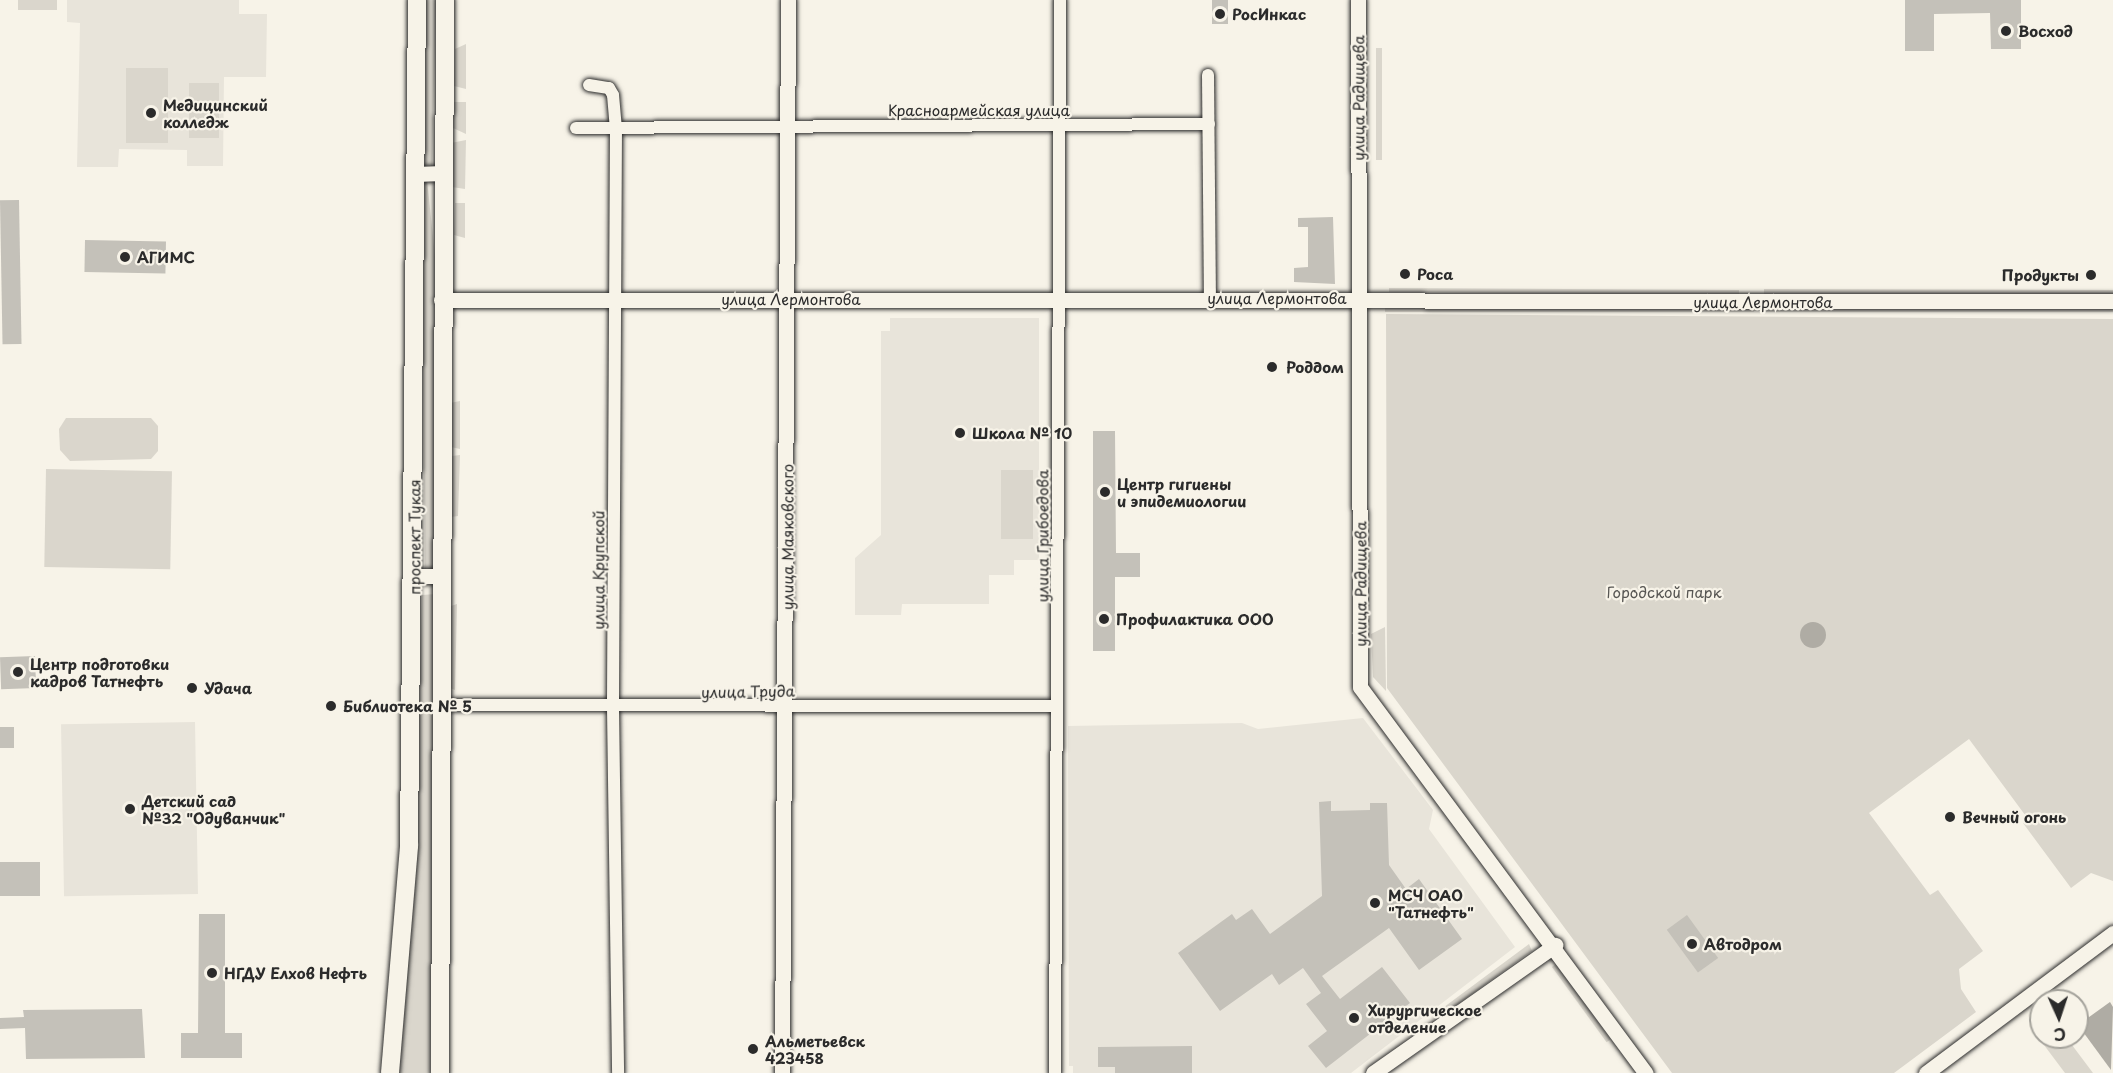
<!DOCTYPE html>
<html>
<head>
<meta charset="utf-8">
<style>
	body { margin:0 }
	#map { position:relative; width:2113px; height:1073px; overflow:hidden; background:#f7f3e8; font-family:"Playpen Sans",sans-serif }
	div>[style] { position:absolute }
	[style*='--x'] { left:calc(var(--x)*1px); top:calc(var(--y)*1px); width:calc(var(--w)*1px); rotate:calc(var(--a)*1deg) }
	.built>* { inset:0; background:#e8e4da; transform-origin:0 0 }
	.green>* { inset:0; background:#dad6cc; transform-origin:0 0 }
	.water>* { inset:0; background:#afaca4 }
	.round { border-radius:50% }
	.building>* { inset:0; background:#c4c1b9; transform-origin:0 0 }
	.roads { filter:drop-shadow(0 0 2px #2b2b2b) drop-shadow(0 0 2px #2b2b2b) }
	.minor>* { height:12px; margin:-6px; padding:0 6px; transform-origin:6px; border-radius:6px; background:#f7f3e8 }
	.tertiary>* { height:15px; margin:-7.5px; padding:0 7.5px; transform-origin:7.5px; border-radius:7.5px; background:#f7f3e8 }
	.secondary>* { height:18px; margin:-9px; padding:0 9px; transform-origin:9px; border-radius:9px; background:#f7f3e8 }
	.dots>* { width:16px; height:16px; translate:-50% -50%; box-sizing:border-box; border:3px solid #f7f3e8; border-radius:50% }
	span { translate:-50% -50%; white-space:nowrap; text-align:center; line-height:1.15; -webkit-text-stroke:4.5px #f7f3e8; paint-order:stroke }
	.poi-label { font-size:15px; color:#2b2b2b; font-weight:700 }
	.left { translate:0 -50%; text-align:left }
	.right { translate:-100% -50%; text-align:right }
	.street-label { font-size:15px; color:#2b2b2b }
	.park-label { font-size:15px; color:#575653 }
	.north { position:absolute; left:2029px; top:989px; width:60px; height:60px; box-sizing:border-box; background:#f7f3e8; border:2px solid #a5a39c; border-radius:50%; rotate:177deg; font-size:16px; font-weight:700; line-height:24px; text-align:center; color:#2b2b2b }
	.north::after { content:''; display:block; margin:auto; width:21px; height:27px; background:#2b2b2b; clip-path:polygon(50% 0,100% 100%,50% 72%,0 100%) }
</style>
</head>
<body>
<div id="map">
	<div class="built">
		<i style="clip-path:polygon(67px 0,239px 0,239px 14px,267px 14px,266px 77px,224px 77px,223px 166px,187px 166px,187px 150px,119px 149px,118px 167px,77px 167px,80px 23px,67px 22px)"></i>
		<i style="clip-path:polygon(890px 318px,1039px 318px,1039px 560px,1014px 560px,1014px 575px,989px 575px,989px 604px,902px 604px,901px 615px,855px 615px,855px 558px,881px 535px,881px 331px,890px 331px)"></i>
		<i style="clip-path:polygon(1363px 718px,1433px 810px,1429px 829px,1515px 947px,1351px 1073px,1073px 1073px,1073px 1066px,1069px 1066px,1068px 726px,1242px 723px,1258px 729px)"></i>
		<i style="left:195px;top:722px;width:172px;height:134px;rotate:89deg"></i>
	</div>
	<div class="green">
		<i style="left:18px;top:0;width:39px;height:10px"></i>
		<i style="clip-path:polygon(426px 0,436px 0,432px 166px,420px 165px)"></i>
		<i style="clip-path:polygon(466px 44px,466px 89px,454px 86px,455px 49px)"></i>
		<i style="left:1376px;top:48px;width:6px;height:112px"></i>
		<i style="left:168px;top:68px;width:75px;height:42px;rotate:90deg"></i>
		<i style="left:189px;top:83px;width:30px;height:55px"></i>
		<i style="clip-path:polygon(453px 102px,466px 102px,466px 134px,453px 128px)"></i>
		<i style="clip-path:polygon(466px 140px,465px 189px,452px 187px,451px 143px)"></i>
		<i style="clip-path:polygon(421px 179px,427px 180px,437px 275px,436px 571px,425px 571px)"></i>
		<i style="clip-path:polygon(455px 203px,465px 203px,465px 238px,454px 235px)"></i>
		<i style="clip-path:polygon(1389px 288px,1739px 290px,1739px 295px,1389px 292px)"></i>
		<i style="clip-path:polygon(1764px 289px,2113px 290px,2113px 296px,1764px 294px)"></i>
		<i style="clip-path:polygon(1385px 306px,1753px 308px,1754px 312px,1385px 312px)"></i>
		<i style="left:1763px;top:308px;width:350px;height:4px"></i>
		<i style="clip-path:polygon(1386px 314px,2113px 319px,2113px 881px,2091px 873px,2071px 888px,2023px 823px,2028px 819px,1969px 739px,1869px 813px,1930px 895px,1938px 890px,1983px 951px,1959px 969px,1961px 989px,1976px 1012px,1894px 1073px,1672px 1073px,1387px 688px)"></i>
		<i style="clip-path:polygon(460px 401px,460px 449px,451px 447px,450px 403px)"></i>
		<i style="clip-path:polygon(66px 418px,151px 418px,158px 426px,158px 451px,151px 459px,70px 461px,60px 450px,59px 429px)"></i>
		<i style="clip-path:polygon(460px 455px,458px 516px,451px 517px,452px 456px)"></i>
		<i style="left:46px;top:469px;width:126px;height:98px;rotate:1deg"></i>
		<i style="left:1001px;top:470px;width:32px;height:69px"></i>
		<i style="clip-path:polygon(436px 594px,430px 1073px,398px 1073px,415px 852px,422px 595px)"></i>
		<i style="clip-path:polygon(457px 604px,455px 690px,450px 688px,451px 606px)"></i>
		<i style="clip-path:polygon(1385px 627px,1386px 691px,1373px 677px,1371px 634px)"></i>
		<i style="clip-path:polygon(1529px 944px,1532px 951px,1522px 958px,1440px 1017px,1436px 1013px)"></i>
		<i style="left:1556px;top:964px;width:93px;height:5px;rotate:54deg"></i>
		<i style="clip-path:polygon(2041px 1028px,2041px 1037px,2066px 1037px,2093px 1073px,2065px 1073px,2035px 1033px)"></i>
	</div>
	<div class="water">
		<i class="round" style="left:1800px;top:622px;width:26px;height:26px"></i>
		<i style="clip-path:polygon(2110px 1002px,2113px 1007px,2111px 1070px,2078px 1025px)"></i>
	</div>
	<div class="building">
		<i style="left:1212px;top:0;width:16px;height:24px"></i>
		<i style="clip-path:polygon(1905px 0,2021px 0,2021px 49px,1991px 49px,1990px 13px,1934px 14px,1934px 51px,1905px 51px)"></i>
		<i style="left:19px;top:200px;width:144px;height:19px;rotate:89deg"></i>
		<i style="clip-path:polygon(1333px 217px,1335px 284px,1294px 282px,1294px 268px,1308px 267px,1308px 227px,1298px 227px,1298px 218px)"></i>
		<i style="left:85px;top:240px;width:81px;height:32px;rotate:1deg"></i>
		<i style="clip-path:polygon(1093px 431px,1115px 431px,1116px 553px,1140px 553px,1140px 577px,1115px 577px,1115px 651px,1093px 651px)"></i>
		<i style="left:35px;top:656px;width:32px;height:35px;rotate:88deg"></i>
		<i style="left:0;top:727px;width:14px;height:21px"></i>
		<i style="clip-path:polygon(1331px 801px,1331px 811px,1370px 810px,1370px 803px,1387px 803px,1389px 865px,1406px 889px,1419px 879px,1462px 939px,1419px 970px,1389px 928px,1322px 976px,1340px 999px,1382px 967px,1410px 1003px,1326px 1068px,1308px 1046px,1327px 1031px,1306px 1004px,1321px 993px,1303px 968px,1279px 985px,1272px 974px,1220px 1011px,1178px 953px,1232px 914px,1236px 920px,1252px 909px,1270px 934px,1322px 896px,1319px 802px)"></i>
		<i style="left:40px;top:862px;width:34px;height:40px;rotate:90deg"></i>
		<i style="clip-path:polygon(199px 914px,225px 914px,225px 1033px,242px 1033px,242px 1058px,181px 1058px,181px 1033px,198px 1033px)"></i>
		<i style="left:1687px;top:915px;width:53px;height:25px;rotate:54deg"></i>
		<i style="clip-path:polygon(142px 1009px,145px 1058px,26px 1059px,25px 1028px,0 1029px,0 1018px,24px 1017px,23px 1010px)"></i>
		<i style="clip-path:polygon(1192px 1046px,1192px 1073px,1115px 1073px,1115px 1067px,1098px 1067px,1098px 1047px)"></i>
	</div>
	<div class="roads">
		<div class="minor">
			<i style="--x:1208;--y:75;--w:222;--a:89.5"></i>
			<i style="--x:589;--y:85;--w:20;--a:9"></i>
			<i style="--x:609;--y:88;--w:8;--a:60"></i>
			<i style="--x:613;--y:95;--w:32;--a:85"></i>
			<i style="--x:616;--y:127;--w:581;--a:90.3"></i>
			<i style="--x:613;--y:708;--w:365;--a:89.2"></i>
			<i style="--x:576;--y:128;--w:633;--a:-0.36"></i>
			<i style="--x:440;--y:705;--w:616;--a:0.09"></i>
			<i style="--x:1055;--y:1073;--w:1073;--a:-89.73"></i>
		</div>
		<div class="tertiary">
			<i style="--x:1358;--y:0;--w:687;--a:89.83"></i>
			<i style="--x:1360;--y:687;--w:480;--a:53.5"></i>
			<i style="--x:416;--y:174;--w:26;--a:-2"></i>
			<i style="--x:441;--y:300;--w:1672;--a:0.03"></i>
			<i style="--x:413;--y:576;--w:27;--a:0"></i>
			<i style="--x:782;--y:1073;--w:1073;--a:-89.68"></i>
			<i style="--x:1373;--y:1073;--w:223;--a:-35.1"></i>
			<i style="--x:1926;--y:1073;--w:234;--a:-36.8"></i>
		</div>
		<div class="secondary">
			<i style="--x:390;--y:1073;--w:228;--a:-85.2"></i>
			<i style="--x:409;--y:846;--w:846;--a:-89.46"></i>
			<i style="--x:440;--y:1073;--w:1073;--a:-89.73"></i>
		</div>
	</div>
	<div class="dots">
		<i style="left:1220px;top:14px;background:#2b2b2b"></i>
		<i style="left:2006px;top:31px;background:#2b2b2b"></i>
		<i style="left:151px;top:113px;background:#2b2b2b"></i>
		<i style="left:125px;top:257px;background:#2b2b2b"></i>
		<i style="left:1405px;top:274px;background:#2b2b2b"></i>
		<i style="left:2091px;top:275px;background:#2b2b2b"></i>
		<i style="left:1272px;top:367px;background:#2b2b2b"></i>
		<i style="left:960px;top:433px;background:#2b2b2b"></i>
		<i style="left:1105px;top:492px;background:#2b2b2b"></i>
		<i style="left:1104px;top:619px;background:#2b2b2b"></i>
		<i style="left:18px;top:672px;background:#2b2b2b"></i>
		<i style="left:192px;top:688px;background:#2b2b2b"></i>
		<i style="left:331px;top:706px;background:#2b2b2b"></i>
		<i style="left:130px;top:809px;background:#2b2b2b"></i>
		<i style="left:1950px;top:817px;background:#2b2b2b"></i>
		<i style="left:1375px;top:903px;background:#2b2b2b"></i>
		<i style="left:1692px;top:944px;background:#2b2b2b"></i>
		<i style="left:212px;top:973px;background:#2b2b2b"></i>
		<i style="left:1354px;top:1018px;background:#2b2b2b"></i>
		<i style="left:753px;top:1049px;background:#2b2b2b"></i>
	</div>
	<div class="poi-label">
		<span class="left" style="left:1232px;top:14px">РосИнкас</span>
		<span class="left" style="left:2018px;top:31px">Восход</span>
		<span class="left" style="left:163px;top:113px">Медицинский<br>колледж</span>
		<span class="left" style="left:137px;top:257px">АГИМС</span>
		<span class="left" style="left:1417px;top:274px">Роса</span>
		<span class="right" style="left:2079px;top:275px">Продукты</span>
		<span class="left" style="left:1286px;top:367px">Роддом</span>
		<span class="left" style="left:972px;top:433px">Школа № 10</span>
		<span class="left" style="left:1117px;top:492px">Центр гигиены<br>и эпидемиологии</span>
		<span class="left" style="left:1116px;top:619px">Профилактика ООО</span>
		<span class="left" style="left:30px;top:672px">Центр подготовки<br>кадров Татнефть</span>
		<span class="left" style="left:204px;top:688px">Удача</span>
		<span class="left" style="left:343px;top:706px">Библиотека № 5</span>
		<span class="left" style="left:142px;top:809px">Детский сад<br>№32 "Одуванчик"</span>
		<span class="left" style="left:1962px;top:817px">Вечный огонь</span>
		<span class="left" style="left:1388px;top:903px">МСЧ ОАО<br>"Татнефть"</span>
		<span class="left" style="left:1704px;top:944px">Автодром</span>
		<span class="left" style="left:224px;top:973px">НГДУ Елхов Нефть</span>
		<span class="left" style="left:1368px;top:1018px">Хирургическое<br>отделение</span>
		<span class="left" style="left:765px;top:1049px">Альметьевск<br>423458</span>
	</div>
	<div class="street-label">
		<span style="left:1358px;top:98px;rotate:-90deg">улица Радищева</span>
		<span style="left:979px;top:110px">Красноармейская улица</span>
		<span style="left:1277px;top:298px">улица Лермонтова</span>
		<span style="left:791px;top:299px">улица Лермонтова</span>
		<span style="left:1763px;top:302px">улица Лермонтова</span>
		<span style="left:1042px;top:536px;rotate:-90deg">улица Грибоедова</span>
		<span style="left:414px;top:537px;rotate:-90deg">проспект Тукая</span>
		<span style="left:787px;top:537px;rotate:-90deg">улица Маяковского</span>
		<span style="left:598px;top:570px;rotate:-90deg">улица Крупской</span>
		<span style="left:1360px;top:584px;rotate:-90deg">улица Радищева</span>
		<span style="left:748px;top:691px;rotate:-1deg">улица Труда</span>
	</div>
	<div class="park-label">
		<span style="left:1664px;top:592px">Городской парк</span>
	</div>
	<div class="north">С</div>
</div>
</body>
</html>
